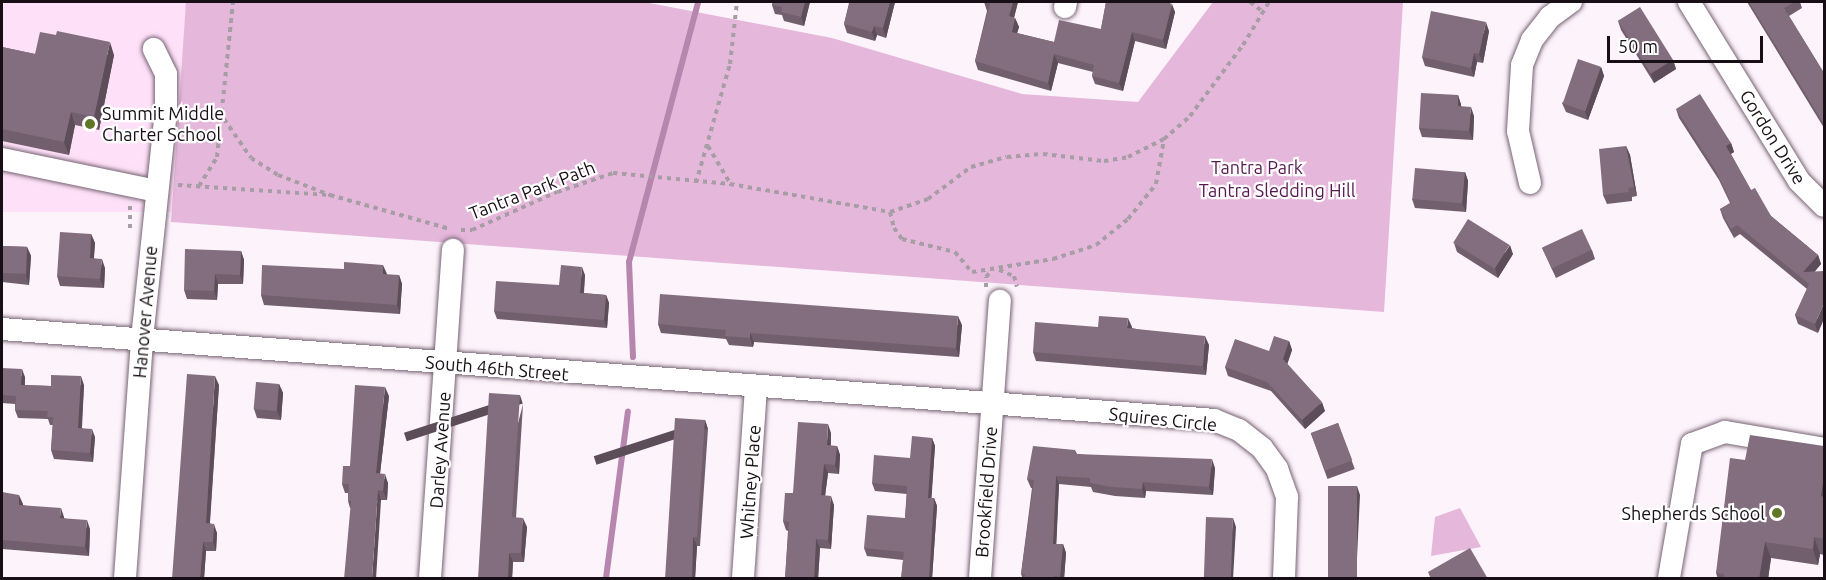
<!DOCTYPE html>
<html>
<head>
<meta charset="utf-8">
<style>
	body { margin:0 }
	#map { position:relative; width:1826px; height:580px; overflow:hidden; background:#fdf3fb; font-family:Ubuntu,sans-serif }
	div>[style] { position:absolute }
	[style*='--x'] { left:calc(var(--x)*1px); top:calc(var(--y)*1px); width:calc(var(--w)*1px); rotate:calc(var(--a)*1deg) }
	.built>* { inset:0; background:#fee0f8; transform-origin:0 0 }
	.green>* { inset:0; background:#e5b7db }
	.stream>* { height:6px; margin:-3px; padding:0 3px; transform-origin:3px; border-radius:3px; background:#b786ae }
	.path>* { height:4px; margin-top:-2px; transform-origin:0; background:repeating-linear-gradient(90deg,#a79ea5 0 4.5px,transparent 0 9px) }
	.roads { filter:drop-shadow(0 0 2px #776373) drop-shadow(0 0 2px #776373) }
	.minor>* { height:22px; margin:-11px; padding:0 11px; transform-origin:11px; border-radius:11px; background:#fff }
	.wall>* { inset:0; background:#715f6d; transform-origin:0 0 }
	.shaded-wall>* { inset:0; background:#5c4d59; transform-origin:0 0 }
	.building>* { inset:0; background:#836e7f; transform-origin:0 0 }
	.dots>* { width:16px; height:16px; translate:-50% -50%; box-sizing:border-box; border:3px solid #fff; border-radius:50% }
	span { translate:-50% -50%; white-space:nowrap; text-align:center; line-height:1.15; -webkit-text-stroke:4.5px #fff; paint-order:stroke }
	.poi-label { font-size:18px; color:#170f15 }
	.left { translate:0 -50%; text-align:left }
	.right { translate:-100% -50%; text-align:right }
	.street-label { font-size:18px; color:#170f15 }
	.park-label { font-size:18px; color:#561a4e }
	.frame { position:absolute; inset:0; border:3px solid #170f15; pointer-events:none }
	.scale { position:absolute; left:1607px; top:36px; width:156px; height:27px; box-sizing:border-box; border:3px solid #170f15; border-top:0; padding-left:8px; font-size:18px; line-height:21px; white-space:nowrap; color:#170f15; -webkit-text-stroke:4px #fff; paint-order:stroke }
</style>
</head>
<body>
<div id="map">
	<div class="built">
		<i style="left:2px;top:2px;width:184px;height:210px"></i>
	</div>
	<div class="green">
		<i style="clip-path:polygon(186px 2px,644px 2px,832px 38px,1022px 94px,1138px 102px,1213px 2px,1403px 2px,1384px 312px,171px 222px)"></i>
		<i style="clip-path:polygon(1460px 508px,1481px 547px,1431px 556px,1435px 517px)"></i>
	</div>
	<div class="stream">
		<i style="--x:633;--y:357;--w:95;--a:-92.4"></i>
		<i style="--x:629;--y:262;--w:269;--a:-75.1"></i>
		<i style="--x:606;--y:578;--w:168;--a:-82.5"></i>
	</div>
	<div class="path">
		<i style="--x:1250;--y:2;--w:15;--a:37"></i>
		<i style="--x:224;--y:119;--w:47;--a:55.3"></i>
		<i style="--x:251;--y:158;--w:32;--a:32"></i>
		<i style="--x:278;--y:175;--w:56;--a:21"></i>
		<i style="--x:330;--y:195;--w:122;--a:15.8"></i>
		<i style="--x:708;--y:146;--w:43;--a:59.3"></i>
		<i style="--x:696;--y:183;--w:124;--a:-74.1"></i>
		<i style="--x:730;--y:64;--w:62;--a:-83.6"></i>
		<i style="--x:178;--y:185;--w:149;--a:3.8"></i>
		<i style="--x:199;--y:186;--w:34;--a:-58"></i>
		<i style="--x:217;--y:157;--w:156;--a:-84.1"></i>
		<i style="--x:890;--y:212;--w:16;--a:76"></i>
		<i style="--x:894;--y:228;--w:14;--a:54"></i>
		<i style="--x:902;--y:239;--w:55;--a:13.8"></i>
		<i style="--x:955;--y:252;--w:26;--a:50"></i>
		<i style="--x:972;--y:272;--w:82;--a:-9.1"></i>
		<i style="--x:1053;--y:259;--w:45;--a:-18"></i>
		<i style="--x:1096;--y:245;--w:41;--a:-39.1"></i>
		<i style="--x:1128;--y:219;--w:45;--a:-51.3"></i>
		<i style="--x:1156;--y:184;--w:46;--a:-79.9"></i>
		<i style="--x:130;--y:228;--w:23;--a:-90"></i>
		<i style="--x:461;--y:230;--w:11;--a:0"></i>
		<i style="--x:472;--y:230;--w:93;--a:-24.1"></i>
		<i style="--x:557;--y:192;--w:59;--a:-18.7"></i>
		<i style="--x:613;--y:173;--w:118;--a:5.4"></i>
		<i style="--x:730;--y:184;--w:162;--a:9.9"></i>
		<i style="--x:890;--y:212;--w:40;--a:-18.9"></i>
		<i style="--x:928;--y:199;--w:54;--a:-36.7"></i>
		<i style="--x:971;--y:167;--w:37;--a:-16"></i>
		<i style="--x:1007;--y:157;--w:36;--a:-5"></i>
		<i style="--x:1043;--y:154;--w:61;--a:6.5"></i>
		<i style="--x:1104;--y:161;--w:24;--a:-9"></i>
		<i style="--x:1128;--y:157;--w:40;--a:-26.6"></i>
		<i style="--x:1164;--y:139;--w:35;--a:-41"></i>
		<i style="--x:1190;--y:116;--w:89;--a:-53.3"></i>
		<i style="--x:1243;--y:45;--w:50;--a:-58.8"></i>
		<i style="--x:999;--y:270;--w:16;--a:22"></i>
		<i style="--x:1014;--y:276;--w:11;--a:75"></i>
		<i style="--x:986;--y:287;--w:10;--a:-90"></i>
		<i style="--x:986;--y:277;--w:9;--a:-49"></i>
	</div>
	<div class="roads">
		<div class="minor">
			<i style="--x:1689;--y:2;--w:210;--a:58.4"></i>
			<i style="--x:1799;--y:181;--w:35;--a:45"></i>
			<i style="--x:1065;--y:7;--w:5;--a:-79"></i>
			<i style="--x:2;--y:159;--w:158;--a:11.7"></i>
			<i style="--x:1530;--y:183;--w:53;--a:-103"></i>
			<i style="--x:1518;--y:131;--w:66;--a:-86.5"></i>
			<i style="--x:1522;--y:65;--w:27;--a:-68"></i>
			<i style="--x:1532;--y:40;--w:29;--a:-52"></i>
			<i style="--x:1550;--y:17;--w:26;--a:-36"></i>
			<i style="--x:2;--y:329;--w:1215;--a:4.29"></i>
			<i style="--x:1214;--y:420;--w:27;--a:22"></i>
			<i style="--x:1239;--y:430;--w:29;--a:38"></i>
			<i style="--x:1262;--y:448;--w:26;--a:54"></i>
			<i style="--x:1277;--y:469;--w:30;--a:70"></i>
			<i style="--x:1287;--y:497;--w:81;--a:92.1"></i>
			<i style="--x:125;--y:578;--w:240;--a:-85.9"></i>
			<i style="--x:142;--y:339;--w:231;--a:-84"></i>
			<i style="--x:166;--y:109;--w:35;--a:-90"></i>
			<i style="--x:166;--y:74;--w:28;--a:-116"></i>
			<i style="--x:430;--y:578;--w:329;--a:-86"></i>
			<i style="--x:743;--y:578;--w:192;--a:-86.1"></i>
			<i style="--x:980;--y:578;--w:278;--a:-85.9"></i>
			<i style="--x:1669;--y:578;--w:136;--a:-80.3"></i>
			<i style="--x:1692;--y:444;--w:35;--a:-20"></i>
			<i style="--x:1725;--y:432;--w:100;--a:9.7"></i>
		</div>
	</div>
	<div class="wall">
		<i style="clip-path:polygon(772px 2px,810px 2px,804px 26px,784px 21px,782px 15px,775px 14px,772px 5px)"></i>
		<i style="clip-path:polygon(844px 2px,895px 2px,886px 38px,877px 35px,875px 41px,847px 33px,844px 24px,849px 3px)"></i>
		<i style="clip-path:polygon(984px 2px,1018px 2px,1014px 18px,1015px 18px,1019px 27px,1017px 33px,1054px 42px,1101px 29px,1106px 2px,1171px 2px,1170px 3px,1175px 12px,1166px 49px,1135px 41px,1123px 91px,1095px 84px,1092px 76px,1093px 72px,1058px 63px,1051px 91px,978px 70px,975px 61px,987px 11px)"></i>
		<i style="clip-path:polygon(1747px 2px,1800px 2px,1802px 8px,1789px 16px,1824px 73px,1824px 128px)"></i>
		<i style="clip-path:polygon(1618px 21px,1673px 60px,1676px 69px,1654px 83px,1621px 30px)"></i>
		<i style="clip-path:polygon(1489px 31px,1483px 63px,1477px 62px,1474px 77px,1425px 66px,1422px 57px)"></i>
		<i style="clip-path:polygon(2px 47px,35px 54px,114px 55px,99px 130px,75px 125px,69px 155px,2px 141px)"></i>
		<i style="clip-path:polygon(1601px 67px,1604px 76px,1588px 120px,1566px 112px,1562px 103px)"></i>
		<i style="clip-path:polygon(1458px 95px,1461px 106px,1474px 116px,1473px 140px,1422px 137px,1419px 128px)"></i>
		<i style="clip-path:polygon(1676px 109px,1731px 143px,1734px 152px,1731px 154px,1751px 190px,1771px 216px,1818px 255px,1821px 264px,1814px 272px,1818px 333px,1798px 324px,1795px 315px,1807px 289px,1740px 234px,1734px 238px,1723px 218px,1720px 209px,1730px 203px,1719px 180px,1679px 118px)"></i>
		<i style="clip-path:polygon(1626px 146px,1630px 155px,1637px 196px,1632px 197px,1632px 201px,1607px 204px,1603px 195px)"></i>
		<i style="clip-path:polygon(1465px 172px,1468px 181px,1466px 212px,1415px 208px,1412px 199px)"></i>
		<i style="clip-path:polygon(91px 234px,95px 243px,94px 258px,105px 268px,104px 288px,60px 286px,57px 276px)"></i>
		<i style="clip-path:polygon(1454px 243px,1513px 254px,1498px 278px,1457px 252px)"></i>
		<i style="clip-path:polygon(2px 246px,27px 247px,31px 256px,29px 285px,2px 282px)"></i>
		<i style="clip-path:polygon(1542px 248px,1592px 250px,1595px 259px,1556px 278px)"></i>
		<i style="clip-path:polygon(241px 251px,244px 260px,243px 284px,218px 284px,217px 300px,187px 299px,184px 290px)"></i>
		<i style="clip-path:polygon(387px 274px,387px 275px,399px 275px,402px 284px,400px 314px,264px 305px,261px 295px)"></i>
		<i style="clip-path:polygon(585px 275px,584px 293px,606px 295px,609px 303px,607px 328px,497px 319px,494px 311px)"></i>
		<i style="clip-path:polygon(658px 324px,962px 325px,959px 357px,754px 342px,753px 347px,729px 345px,726px 339px,661px 333px)"></i>
		<i style="clip-path:polygon(1098px 327px,1132px 327px,1132px 328px,1209px 345px,1206px 375px,1036px 361px,1033px 352px)"></i>
		<i style="clip-path:polygon(1289px 341px,1292px 350px,1287px 364px,1325px 411px,1305px 429px,1271px 391px,1228px 376px,1225px 367px,1269px 351px)"></i>
		<i style="clip-path:polygon(2px 368px,25px 377px,25px 385px,51px 386px,84px 385px,82px 428px,95px 437px,93px 462px,54px 459px,51px 450px,53px 425px,50px 425px,48px 419px,18px 418px,15px 410px,15px 404px,2px 403px)"></i>
		<i style="clip-path:polygon(279px 384px,283px 393px,281px 420px,257px 418px,254px 409px)"></i>
		<i style="clip-path:polygon(219px 385px,210px 523px,217px 533px,216px 551px,206px 551px,204px 579px,172px 579px)"></i>
		<i style="clip-path:polygon(389px 396px,380px 474px,388px 483px,387px 500px,381px 500px,350px 508px,348px 501px,348px 493px,345px 493px,342px 484px,350px 466px)"></i>
		<i style="clip-path:polygon(523px 404px,516px 518px,527px 527px,524px 562px,513px 562px,512px 579px,478px 579px)"></i>
		<i style="clip-path:polygon(705px 420px,708px 429px,700px 546px,697px 546px,695px 579px,665px 579px)"></i>
		<i style="left:1338px;top:423px;width:49px;height:29px;rotate:70deg"></i>
		<i style="clip-path:polygon(831px 433px,831px 446px,837px 446px,840px 455px,839px 474px,828px 473px,825px 496px,834px 505px,831px 549px,820px 548px,818px 579px,785px 579px,788px 531px,786px 530px,783px 521px)"></i>
		<i style="clip-path:polygon(932px 438px,935px 446px,931px 498px,934px 498px,937px 506px,932px 579px,901px 579px,903px 560px,867px 556px,864px 548px,905px 518px,907px 494px,875px 491px,872px 483px,910px 458px)"></i>
		<i style="clip-path:polygon(1824px 446px,1824px 555px,1820px 554px,1818px 565px,1771px 558px,1768px 579px,1718px 579px,1716px 573px,1745px 460px)"></i>
		<i style="clip-path:polygon(1075px 450px,1077px 454px,1215px 468px,1213px 495px,1146px 491px,1145px 498px,1115px 496px,1093px 492px,1091px 487px,1059px 484px,1056px 544px,1063px 544px,1066px 553px,1064px 579px,1023px 579px,1021px 574px,1032px 488px,1031px 488px,1027px 479px)"></i>
		<i style="clip-path:polygon(2px 492px,23px 504px,23px 505px,64px 517px,64px 518px,90px 529px,89px 556px,2px 549px)"></i>
	</div>
	<div class="shaded-wall">
		<i style="clip-path:polygon(805px 2px,810px 2px,804px 26px,801px 17px)"></i>
		<i style="clip-path:polygon(890px 2px,895px 2px,886px 38px,883px 28px)"></i>
		<i style="clip-path:polygon(1013px 2px,1018px 2px,1012px 25px,1009px 16px)"></i>
		<i style="clip-path:polygon(1172px 4px,1175px 12px,1166px 49px,1163px 40px)"></i>
		<i style="clip-path:polygon(1015px 18px,1019px 27px,1015px 40px,1012px 32px)"></i>
		<i style="clip-path:polygon(1486px 22px,1489px 31px,1483px 63px,1479px 54px)"></i>
		<i style="clip-path:polygon(874px 26px,877px 35px,875px 41px,872px 32px)"></i>
		<i style="clip-path:polygon(1132px 32px,1135px 41px,1123px 91px,1119px 83px)"></i>
		<i style="clip-path:polygon(110px 42px,114px 55px,99px 130px,94px 117px)"></i>
		<i style="clip-path:polygon(1474px 53px,1477px 62px,1474px 77px,1471px 68px)"></i>
		<i style="clip-path:polygon(1054px 54px,1058px 63px,1051px 91px,1048px 83px)"></i>
		<i style="clip-path:polygon(1673px 60px,1676px 69px,1654px 83px,1651px 74px)"></i>
		<i style="clip-path:polygon(1601px 67px,1604px 76px,1588px 120px,1585px 111px)"></i>
		<i style="clip-path:polygon(1458px 95px,1461px 104px,1461px 115px,1458px 106px)"></i>
		<i style="clip-path:polygon(1471px 107px,1474px 116px,1473px 140px,1469px 131px)"></i>
		<i style="clip-path:polygon(71px 112px,75px 125px,69px 155px,64px 142px)"></i>
		<i style="clip-path:polygon(1731px 143px,1734px 152px,1729px 155px,1726px 146px)"></i>
		<i style="clip-path:polygon(1626px 146px,1630px 155px,1637px 196px,1634px 187px)"></i>
		<i style="clip-path:polygon(1465px 172px,1468px 181px,1466px 212px,1462px 203px)"></i>
		<i style="clip-path:polygon(91px 234px,95px 243px,93px 267px,90px 258px)"></i>
		<i style="clip-path:polygon(1510px 245px,1513px 254px,1498px 278px,1495px 268px)"></i>
		<i style="clip-path:polygon(27px 247px,31px 256px,29px 285px,26px 276px)"></i>
		<i style="clip-path:polygon(241px 251px,244px 260px,243px 284px,240px 275px)"></i>
		<i style="clip-path:polygon(1818px 255px,1821px 264px,1807px 281px,1803px 272px)"></i>
		<i style="clip-path:polygon(102px 259px,105px 268px,104px 288px,100px 279px)"></i>
		<i style="clip-path:polygon(383px 265px,387px 274px,386px 284px,383px 274px)"></i>
		<i style="clip-path:polygon(582px 267px,585px 275px,583px 301px,580px 293px)"></i>
		<i style="clip-path:polygon(215px 274px,218px 284px,217px 300px,214px 291px)"></i>
		<i style="clip-path:polygon(399px 275px,402px 284px,400px 314px,397px 305px)"></i>
		<i style="clip-path:polygon(606px 295px,609px 303px,607px 328px,604px 320px)"></i>
		<i style="clip-path:polygon(1824px 303px,1824px 319px,1818px 333px,1815px 324px)"></i>
		<i style="clip-path:polygon(958px 316px,962px 325px,959px 357px,956px 348px)"></i>
		<i style="clip-path:polygon(1128px 318px,1132px 327px,1131px 337px,1127px 328px)"></i>
		<i style="clip-path:polygon(750px 333px,754px 342px,753px 347px,750px 338px)"></i>
		<i style="clip-path:polygon(1205px 336px,1209px 345px,1206px 375px,1203px 366px)"></i>
		<i style="clip-path:polygon(1289px 341px,1292px 350px,1286px 368px,1283px 359px)"></i>
		<i style="clip-path:polygon(22px 369px,25px 377px,24px 393px,21px 385px)"></i>
		<i style="clip-path:polygon(81px 376px,84px 385px,81px 436px,78px 428px)"></i>
		<i style="clip-path:polygon(215px 376px,219px 385px,209px 532px,206px 523px)"></i>
		<i style="clip-path:polygon(279px 384px,283px 393px,281px 420px,277px 411px)"></i>
		<i style="clip-path:polygon(385px 387px,389px 396px,379px 482px,376px 473px)"></i>
		<i style="left:520px;top:395px;width:9px;height:122px;rotate:72deg"></i>
		<i style="clip-path:polygon(1322px 402px,1325px 411px,1305px 429px,1302px 420px)"></i>
		<i style="left:705px;top:420px;width:9px;height:117px;rotate:72deg"></i>
		<i style="clip-path:polygon(828px 424px,831px 433px,830px 455px,827px 445px)"></i>
		<i style="clip-path:polygon(92px 429px,95px 437px,93px 462px,90px 453px)"></i>
		<i style="clip-path:polygon(932px 438px,935px 446px,931px 506px,928px 498px)"></i>
		<i style="clip-path:polygon(837px 446px,840px 455px,839px 474px,835px 465px)"></i>
		<i style="clip-path:polygon(1212px 459px,1215px 468px,1213px 495px,1209px 487px)"></i>
		<i style="clip-path:polygon(824px 464px,828px 473px,824px 504px,821px 495px)"></i>
		<i style="clip-path:polygon(385px 474px,388px 483px,387px 500px,383px 491px)"></i>
		<i style="clip-path:polygon(1824px 475px,1824px 506px,1821px 496px)"></i>
		<i style="clip-path:polygon(1056px 476px,1059px 484px,1056px 553px,1053px 544px)"></i>
		<i style="clip-path:polygon(1143px 482px,1146px 491px,1145px 498px,1142px 489px)"></i>
		<i style="clip-path:polygon(1357px 486px,1360px 495px,1356px 579px,1352px 579px)"></i>
		<i style="clip-path:polygon(378px 490px,381px 500px,376px 579px,372px 579px)"></i>
		<i style="clip-path:polygon(19px 495px,23px 504px,22px 514px,19px 505px)"></i>
		<i style="clip-path:polygon(831px 496px,834px 505px,831px 549px,828px 540px)"></i>
		<i style="clip-path:polygon(934px 498px,937px 506px,932px 579px,929px 579px)"></i>
		<i style="clip-path:polygon(61px 508px,64px 517px,64px 527px,60px 518px)"></i>
		<i style="clip-path:polygon(523px 518px,527px 527px,524px 562px,521px 553px)"></i>
		<i style="clip-path:polygon(1233px 518px,1236px 527px,1233px 579px,1229px 579px)"></i>
		<i style="clip-path:polygon(87px 520px,90px 529px,89px 556px,85px 547px)"></i>
		<i style="clip-path:polygon(214px 524px,217px 533px,216px 551px,213px 542px)"></i>
		<i style="clip-path:polygon(693px 537px,697px 546px,695px 579px,692px 579px)"></i>
		<i style="clip-path:polygon(1814px 537px,1820px 554px,1818px 565px,1813px 549px)"></i>
		<i style="clip-path:polygon(816px 539px,820px 548px,818px 579px,814px 579px)"></i>
		<i style="clip-path:polygon(203px 542px,206px 551px,204px 579px,200px 579px)"></i>
		<i style="clip-path:polygon(1765px 542px,1771px 558px,1768px 579px,1759px 579px)"></i>
		<i style="clip-path:polygon(1063px 544px,1066px 553px,1064px 579px,1061px 579px,1060px 577px)"></i>
		<i style="clip-path:polygon(509px 553px,513px 562px,512px 579px,508px 579px)"></i>
	</div>
	<div class="building">
		<i style="clip-path:polygon(772px 2px,805px 2px,801px 17px,781px 12px,782px 7px,772px 5px)"></i>
		<i style="clip-path:polygon(850px 2px,890px 2px,883px 28px,874px 26px,872px 32px,844px 24px)"></i>
		<i style="clip-path:polygon(984px 2px,1013px 2px,1009px 16px,1015px 18px,1012px 32px,1054px 42px,1059px 20px,1101px 29px,1106px 2px,1165px 2px,1172px 4px,1163px 40px,1132px 32px,1119px 83px,1092px 76px,1094px 65px,1054px 54px,1048px 83px,975px 61px,990px 4px)"></i>
		<i style="clip-path:polygon(1749px 2px,1795px 2px,1784px 8px,1824px 73px,1824px 124px)"></i>
		<i style="left:1640px;top:7px;width:62px;height:26px;rotate:58deg"></i>
		<i style="clip-path:polygon(1431px 11px,1486px 22px,1479px 54px,1474px 53px,1471px 68px,1422px 57px)"></i>
		<i style="clip-path:polygon(57px 31px,110px 42px,94px 117px,71px 112px,64px 142px,2px 129px,2px 47px,35px 54px,40px 32px,56px 35px)"></i>
		<i style="left:1578px;top:59px;width:24px;height:47px;rotate:19deg"></i>
		<i style="clip-path:polygon(1421px 93px,1458px 95px,1458px 106px,1471px 107px,1469px 131px,1419px 128px)"></i>
		<i style="clip-path:polygon(1700px 94px,1731px 143px,1726px 146px,1751px 190px,1755px 188px,1771px 216px,1818px 255px,1803px 272px,1824px 271px,1824px 303px,1815px 324px,1795px 315px,1809px 284px,1737px 225px,1731px 229px,1720px 209px,1731px 203px,1716px 171px,1676px 109px)"></i>
		<i style="clip-path:polygon(1626px 146px,1634px 187px,1628px 188px,1629px 192px,1603px 195px,1599px 149px)"></i>
		<i style="left:1415px;top:168px;width:50px;height:31px;rotate:5deg"></i>
		<i style="left:1468px;top:219px;width:49px;height:28px;rotate:32deg"></i>
		<i style="left:1582px;top:229px;width:23px;height:44px;rotate:65deg"></i>
		<i style="clip-path:polygon(60px 232px,91px 234px,90px 258px,102px 259px,100px 279px,57px 276px)"></i>
		<i style="left:2px;top:246px;width:25px;height:27px;rotate:2deg"></i>
		<i style="clip-path:polygon(185px 249px,241px 251px,240px 275px,215px 274px,214px 291px,184px 290px)"></i>
		<i style="clip-path:polygon(344px 262px,383px 265px,383px 274px,399px 275px,397px 305px,261px 295px,262px 265px,344px 269px)"></i>
		<i style="clip-path:polygon(561px 265px,582px 267px,580px 293px,606px 295px,604px 320px,494px 311px,496px 281px,559px 285px)"></i>
		<i style="clip-path:polygon(660px 294px,958px 316px,956px 348px,750px 333px,750px 338px,725px 336px,726px 330px,658px 324px)"></i>
		<i style="clip-path:polygon(1099px 316px,1128px 318px,1127px 328px,1205px 336px,1203px 366px,1033px 352px,1035px 322px,1098px 327px)"></i>
		<i style="clip-path:polygon(1274px 336px,1289px 341px,1283px 359px,1322px 402px,1302px 420px,1267px 382px,1225px 367px,1235px 339px,1269px 351px)"></i>
		<i style="clip-path:polygon(2px 368px,22px 369px,21px 385px,51px 386px,51px 375px,81px 376px,78px 428px,92px 429px,90px 453px,51px 450px,53px 417px,47px 417px,48px 411px,15px 410px,16px 396px,2px 395px)"></i>
		<i style="clip-path:polygon(187px 374px,215px 376px,206px 523px,214px 524px,213px 542px,203px 542px,200px 579px,172px 579px)"></i>
		<i style="left:256px;top:382px;width:23px;height:27px;rotate:5deg"></i>
		<i style="clip-path:polygon(355px 385px,385px 387px,376px 473px,385px 474px,383px 491px,378px 490px,372px 579px,344px 579px,351px 501px,348px 501px,349px 484px,342px 484px,343px 466px,350px 466px)"></i>
		<i style="clip-path:polygon(489px 393px,520px 395px,512px 517px,523px 518px,521px 553px,509px 553px,508px 579px,478px 579px)"></i>
		<i style="clip-path:polygon(675px 418px,705px 420px,697px 537px,693px 537px,692px 579px,665px 579px)"></i>
		<i style="clip-path:polygon(798px 422px,828px 424px,827px 445px,837px 446px,835px 465px,824px 464px,821px 495px,831px 496px,828px 540px,816px 539px,814px 579px,785px 579px,789px 522px,783px 521px,785px 493px,793px 493px)"></i>
		<i style="left:1338px;top:423px;width:40px;height:29px;rotate:69deg"></i>
		<i style="clip-path:polygon(1750px 435px,1824px 446px,1824px 475px,1821px 496px,1824px 497px,1824px 539px,1814px 537px,1813px 549px,1765px 542px,1759px 579px,1724px 579px,1724px 574px,1716px 573px,1730px 458px,1745px 460px)"></i>
		<i style="clip-path:polygon(912px 436px,932px 438px,928px 498px,934px 498px,929px 579px,901px 579px,904px 552px,864px 548px,867px 515px,905px 518px,907px 486px,872px 483px,874px 455px,910px 458px)"></i>
		<i style="clip-path:polygon(1033px 446px,1075px 450px,1075px 454px,1212px 459px,1209px 487px,1143px 482px,1142px 489px,1112px 487px,1090px 483px,1090px 478px,1056px 476px,1053px 544px,1063px 544px,1060px 577px,1054px 576px,1054px 579px,1024px 579px,1025px 574px,1021px 574px,1034px 480px,1027px 479px)"></i>
		<i style="left:1328px;top:486px;width:29px;height:93px"></i>
		<i style="clip-path:polygon(2px 492px,19px 495px,19px 505px,61px 508px,60px 518px,87px 520px,85px 547px,2px 540px)"></i>
		<i style="left:1206px;top:517px;width:27px;height:62px;rotate:2deg"></i>
		<i style="clip-path:polygon(1470px 548px,1488px 579px,1431px 579px,1428px 572px)"></i>
	</div>
	<div class="dots">
		<i style="left:90px;top:124px;background:#617728"></i>
		<i style="left:1777px;top:513px;background:#617728"></i>
	</div>
	<div class="poi-label">
		<span class="left" style="left:102px;top:124px">Summit Middle<br>Charter School</span>
		<span class="right" style="left:1765px;top:513px">Shepherds School</span>
	</div>
	<div class="street-label">
		<span style="left:1773px;top:137px;rotate:58deg">Gordon Drive</span>
		<span style="left:532px;top:190px;rotate:-21deg">Tantra Park Path</span>
		<span style="left:145px;top:312px;rotate:-85deg">Hanover Avenue</span>
		<span style="left:497px;top:368px;rotate:5deg">South 46th Street</span>
		<span style="left:1163px;top:419px;rotate:6deg">Squires Circle</span>
		<span style="left:440px;top:450px;rotate:-86deg">Darley Avenue</span>
		<span style="left:750px;top:482px;rotate:-86deg">Whitney Place</span>
		<span style="left:986px;top:492px;rotate:-86deg">Brookfield Drive</span>
	</div>
	<div class="park-label">
		<span style="left:1257px;top:167px">Tantra Park</span>
		<span style="left:1277px;top:190px">Tantra Sledding Hill</span>
	</div>
	<div class="frame"></div>
	<div class="scale">50 m</div>
</div>
</body>
</html>
